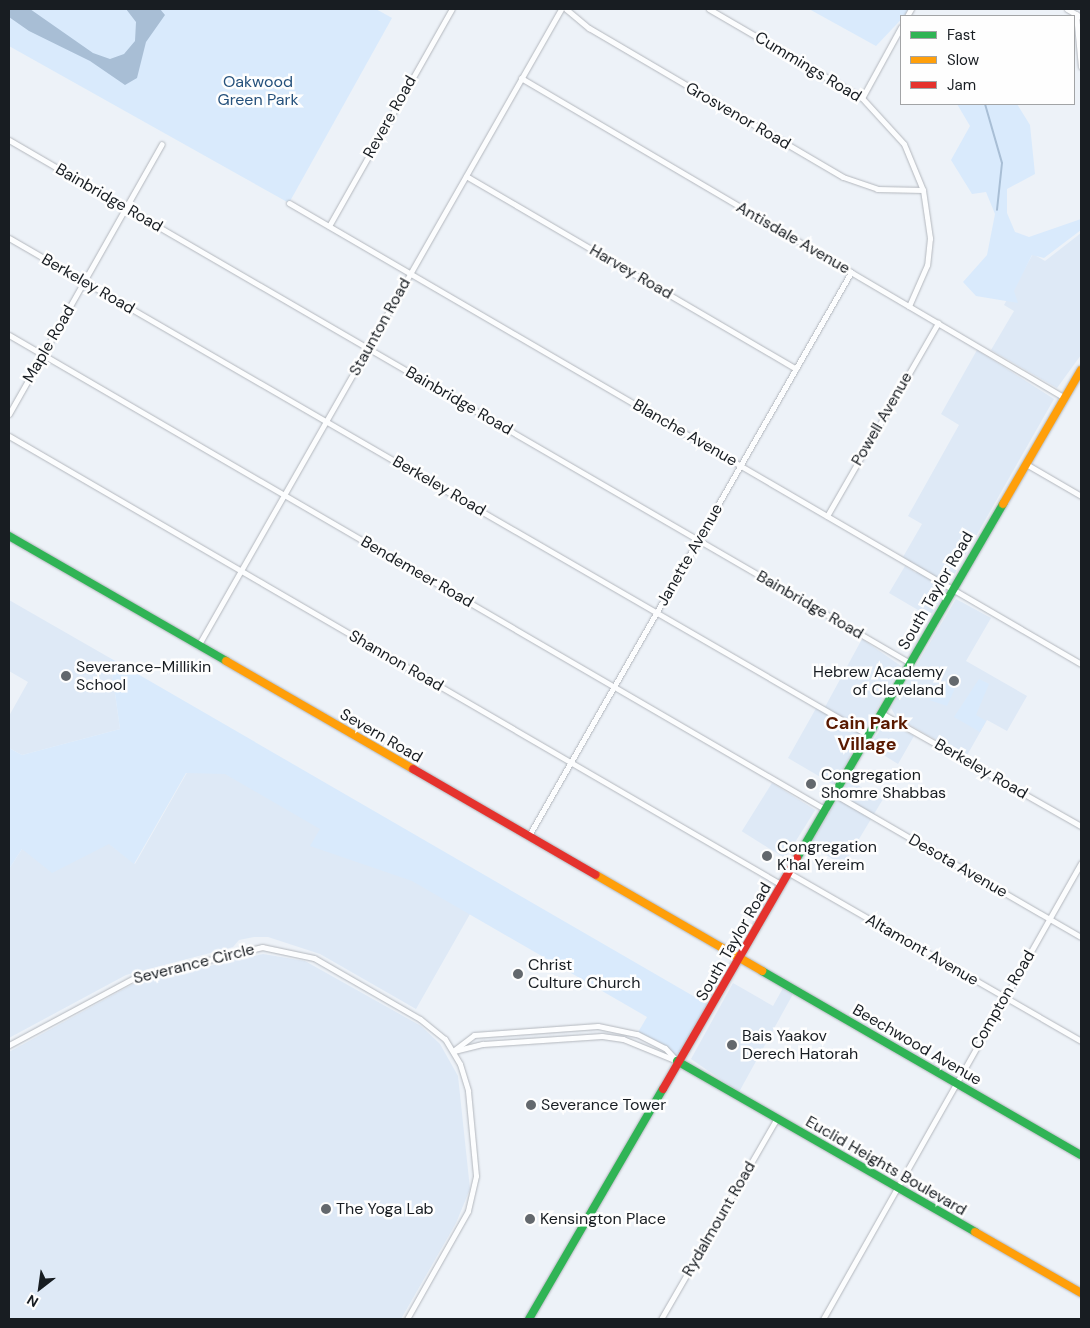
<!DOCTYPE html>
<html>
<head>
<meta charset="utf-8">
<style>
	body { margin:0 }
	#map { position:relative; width:1090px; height:1328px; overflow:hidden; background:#edf2f8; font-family:"DM Sans",sans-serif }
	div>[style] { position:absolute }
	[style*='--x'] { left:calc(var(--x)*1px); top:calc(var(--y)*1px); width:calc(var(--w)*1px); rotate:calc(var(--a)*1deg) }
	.built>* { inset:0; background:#dee9f6; transform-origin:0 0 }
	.green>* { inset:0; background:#d9eafc }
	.water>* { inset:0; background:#a8bed5 }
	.stream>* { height:2px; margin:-1px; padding:0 1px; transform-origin:1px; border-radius:1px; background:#a8bed5 }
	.roads { filter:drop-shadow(0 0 1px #b3b7bd) drop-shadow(0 0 1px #b3b7bd) }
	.street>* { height:5px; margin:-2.5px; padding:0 2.5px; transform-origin:2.5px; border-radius:2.5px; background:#fcfdfe }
	.fast>* { height:8px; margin:-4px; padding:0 4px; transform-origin:4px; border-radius:4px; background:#30b455 }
	.slow>* { height:8px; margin:-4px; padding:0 4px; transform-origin:4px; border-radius:4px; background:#ff9f0a }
	.jam>* { height:8px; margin:-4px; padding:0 4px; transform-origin:4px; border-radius:4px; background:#e5322d }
	.dots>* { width:14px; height:14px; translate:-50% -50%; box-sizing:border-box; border:2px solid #fefefe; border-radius:50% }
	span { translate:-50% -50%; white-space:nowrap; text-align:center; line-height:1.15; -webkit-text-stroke:5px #fefefe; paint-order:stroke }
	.street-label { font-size:16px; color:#181d22 }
	.park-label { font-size:16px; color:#25517c }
	.poi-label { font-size:16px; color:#181d22 }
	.left { translate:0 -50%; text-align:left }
	.right { translate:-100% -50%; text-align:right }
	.neighbourhood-label { font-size:18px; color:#591900; font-weight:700 }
	.frame { position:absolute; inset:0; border:10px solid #181d22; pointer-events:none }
	.legend { position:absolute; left:900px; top:15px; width:175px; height:90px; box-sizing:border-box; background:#fefefe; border:1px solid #a2a4a6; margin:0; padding:6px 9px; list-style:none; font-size:15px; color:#181d22 }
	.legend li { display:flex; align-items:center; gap:10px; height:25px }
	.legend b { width:25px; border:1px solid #a2a4a6 }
	.north { position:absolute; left:15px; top:1263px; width:50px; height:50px; -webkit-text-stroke:4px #fefefe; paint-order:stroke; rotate:210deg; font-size:14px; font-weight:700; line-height:20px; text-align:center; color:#181d22 }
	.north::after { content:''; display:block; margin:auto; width:18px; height:22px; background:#181d22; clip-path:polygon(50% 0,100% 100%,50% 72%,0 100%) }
</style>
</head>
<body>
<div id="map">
	<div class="built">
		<i style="clip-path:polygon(1081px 233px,1081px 355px,1057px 388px,991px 350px,1014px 311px,1004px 305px,1033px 254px,1045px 261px)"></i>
		<i style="clip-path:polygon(977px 350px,1054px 399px,930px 617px,889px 593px,905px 566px,916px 573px,919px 567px,903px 557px,922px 524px,908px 516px,959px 425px,941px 414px)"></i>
		<i style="clip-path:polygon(956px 599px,991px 618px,966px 661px,1027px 696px,1007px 731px,987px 720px,966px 757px,896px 717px,891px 708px)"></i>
		<i style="clip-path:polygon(9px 600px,110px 658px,120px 729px,22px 755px,9px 748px,9px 716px,28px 682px,9px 671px)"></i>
		<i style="clip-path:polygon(862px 639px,901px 666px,834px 785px,788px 758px,819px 703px,825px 707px)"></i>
		<i style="clip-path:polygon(886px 722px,914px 736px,898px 764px,869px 746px)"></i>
		<i style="clip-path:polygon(205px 741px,478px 900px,416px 1009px,320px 954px,268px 937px,254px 937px,239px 940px,233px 947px,126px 975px,9px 1038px,9px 869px,54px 800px,135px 864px)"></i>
		<i style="left:849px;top:780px;width:39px;height:76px;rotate:31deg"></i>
		<i style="left:772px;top:783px;width:51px;height:57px;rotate:32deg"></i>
		<i style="clip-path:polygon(263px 954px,305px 961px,421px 1026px,440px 1044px,458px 1076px,470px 1189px,456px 1223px,401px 1319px,9px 1319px,9px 1052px,135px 983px)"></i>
		<i style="clip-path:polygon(733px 983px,773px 1006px,783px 988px,793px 994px,739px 1092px,691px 1059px)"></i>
	</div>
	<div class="green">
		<i style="clip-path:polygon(9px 9px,376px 9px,392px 18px,289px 203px,9px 46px)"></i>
		<i style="clip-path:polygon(809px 9px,911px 9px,876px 46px)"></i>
		<i style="clip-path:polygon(957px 104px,1017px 104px,1030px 125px,1035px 174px,1007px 189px,1007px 213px,1015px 232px,1029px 237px,1081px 219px,1081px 230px,1044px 258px,1032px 255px,1014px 291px,1018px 303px,976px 296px,963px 282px,987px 255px,995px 214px,986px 192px,972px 194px,951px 160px,970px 126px)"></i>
		<i style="clip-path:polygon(110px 658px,707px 1004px,713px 1005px,677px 1061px,669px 1051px,637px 1034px,647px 1017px,412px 881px,310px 846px,320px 829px,225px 774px,186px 773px,134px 864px,109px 844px,52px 873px,22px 849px,9px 869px,9px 748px,22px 755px,120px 729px)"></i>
		<i style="clip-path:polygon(979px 679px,989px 684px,976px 715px,986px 721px,980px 732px,954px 717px)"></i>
		<i style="clip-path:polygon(947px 683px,955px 688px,947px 706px,929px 700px,937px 685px,944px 689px)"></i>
	</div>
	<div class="water">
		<i style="clip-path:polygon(9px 9px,30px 9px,93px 53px,110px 59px,124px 54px,135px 41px,136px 22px,126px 9px,160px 9px,165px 15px,146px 42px,137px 78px,125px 85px,90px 61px,29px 31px,9px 17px)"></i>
	</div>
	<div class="stream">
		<i style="--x:874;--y:9;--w:1;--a:0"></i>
		<i style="--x:985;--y:104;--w:61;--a:73.9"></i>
		<i style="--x:1002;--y:163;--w:47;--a:96.1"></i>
	</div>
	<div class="roads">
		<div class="street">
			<i style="--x:566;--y:9;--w:30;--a:40"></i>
			<i style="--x:589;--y:28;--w:294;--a:30.4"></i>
			<i style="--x:843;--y:177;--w:36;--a:19"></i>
			<i style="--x:877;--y:189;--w:46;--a:1.2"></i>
			<i style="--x:709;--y:9;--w:177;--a:30.2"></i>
			<i style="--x:862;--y:98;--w:62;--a:47.6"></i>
			<i style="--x:904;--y:144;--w:50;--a:67.6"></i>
			<i style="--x:923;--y:190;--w:49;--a:81.7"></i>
			<i style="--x:930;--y:238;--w:27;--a:96"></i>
			<i style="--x:927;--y:265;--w:45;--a:113.7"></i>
			<i style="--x:1067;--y:9;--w:16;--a:30"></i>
			<i style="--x:1076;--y:14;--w:53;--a:84.6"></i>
			<i style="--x:907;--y:16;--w:8;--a:-60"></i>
			<i style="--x:521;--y:78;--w:631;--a:30.47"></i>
			<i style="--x:862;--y:98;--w:81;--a:-61.2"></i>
			<i style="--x:9;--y:140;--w:1042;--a:30.13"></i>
			<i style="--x:466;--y:176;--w:382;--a:30.3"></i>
			<i style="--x:289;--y:203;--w:916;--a:30.2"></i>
			<i style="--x:329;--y:226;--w:249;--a:-60.5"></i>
			<i style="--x:9;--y:238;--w:992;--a:30.05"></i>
			<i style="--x:9;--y:335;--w:945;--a:30.17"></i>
			<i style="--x:9;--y:414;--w:310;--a:-60.5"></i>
			<i style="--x:9;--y:436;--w:894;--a:30.15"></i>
			<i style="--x:1026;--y:464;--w:64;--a:30.2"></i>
			<i style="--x:827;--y:516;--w:223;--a:-60.1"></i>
			<i style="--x:198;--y:646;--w:733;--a:-60.32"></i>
			<i style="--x:881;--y:713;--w:230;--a:29.5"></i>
			<i style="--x:834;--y:794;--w:285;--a:30.1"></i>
			<i style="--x:528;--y:837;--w:651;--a:-60.24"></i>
			<i style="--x:789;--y:873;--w:337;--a:29.9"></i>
			<i style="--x:9;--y:1045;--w:142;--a:-28.2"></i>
			<i style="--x:134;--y:978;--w:132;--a:-13.6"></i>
			<i style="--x:262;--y:947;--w:53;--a:11.9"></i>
			<i style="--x:314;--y:958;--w:122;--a:29.9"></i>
			<i style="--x:420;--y:1019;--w:32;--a:39"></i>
			<i style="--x:445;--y:1039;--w:29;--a:59"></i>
			<i style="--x:460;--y:1064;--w:28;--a:73"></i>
			<i style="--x:468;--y:1091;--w:85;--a:84.6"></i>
			<i style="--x:476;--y:1176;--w:36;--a:103"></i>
			<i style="--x:468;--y:1211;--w:124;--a:119.5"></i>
			<i style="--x:453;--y:1051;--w:26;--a:-37"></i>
			<i style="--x:474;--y:1035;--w:124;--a:-4.2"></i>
			<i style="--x:598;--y:1026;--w:40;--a:12"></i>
			<i style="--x:637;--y:1034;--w:31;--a:27"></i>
			<i style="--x:665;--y:1048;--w:18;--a:47"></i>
			<i style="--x:454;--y:1051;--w:30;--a:-14"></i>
			<i style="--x:483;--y:1044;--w:119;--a:-3.8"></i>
			<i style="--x:602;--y:1036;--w:21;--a:8"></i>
			<i style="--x:623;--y:1039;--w:58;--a:22.2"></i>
			<i style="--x:661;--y:1319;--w:230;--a:-60"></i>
			<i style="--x:823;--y:1319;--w:524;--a:-60.5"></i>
		</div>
		<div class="fast">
			<i style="--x:9;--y:536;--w:250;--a:29.9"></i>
			<i style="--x:797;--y:858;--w:410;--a:-59.8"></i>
			<i style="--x:762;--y:971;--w:368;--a:30"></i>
			<i style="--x:677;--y:1061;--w:344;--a:29.8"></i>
			<i style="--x:529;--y:1319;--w:266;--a:-59.8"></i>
		</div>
		<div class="slow">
			<i style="--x:1003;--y:504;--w:155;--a:-59.8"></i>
			<i style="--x:226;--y:661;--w:216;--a:30"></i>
			<i style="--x:596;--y:875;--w:192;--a:30"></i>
			<i style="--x:975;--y:1232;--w:122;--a:29.9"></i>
		</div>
		<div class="jam">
			<i style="--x:413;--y:769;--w:211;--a:30.1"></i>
			<i style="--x:663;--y:1089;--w:267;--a:-59.9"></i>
		</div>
	</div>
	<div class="dots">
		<i style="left:66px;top:676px;background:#63686d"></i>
		<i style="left:954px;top:681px;background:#63686d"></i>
		<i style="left:811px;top:784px;background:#63686d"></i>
		<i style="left:767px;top:856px;background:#63686d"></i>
		<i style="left:518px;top:974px;background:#63686d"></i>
		<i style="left:732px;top:1045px;background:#63686d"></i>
		<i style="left:531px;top:1105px;background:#63686d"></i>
		<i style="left:326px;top:1209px;background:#63686d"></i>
		<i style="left:530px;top:1219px;background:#63686d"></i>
	</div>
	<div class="street-label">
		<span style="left:808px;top:67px;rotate:31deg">Cummings Road</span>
		<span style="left:738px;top:116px;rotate:30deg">Grosvenor Road</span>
		<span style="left:390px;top:117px;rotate:-61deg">Revere Road</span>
		<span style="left:109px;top:198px;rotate:30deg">Bainbridge Road</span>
		<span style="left:793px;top:238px;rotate:30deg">Antisdale Avenue</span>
		<span style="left:631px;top:272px;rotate:30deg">Harvey Road</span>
		<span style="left:88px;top:284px;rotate:30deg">Berkeley Road</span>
		<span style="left:380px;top:327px;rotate:-61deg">Staunton Road</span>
		<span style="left:49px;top:344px;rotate:-60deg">Maple Road</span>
		<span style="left:459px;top:401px;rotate:30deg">Bainbridge Road</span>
		<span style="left:882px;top:419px;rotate:-60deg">Powell Avenue</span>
		<span style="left:685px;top:433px;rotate:30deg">Blanche Avenue</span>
		<span style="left:439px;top:486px;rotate:30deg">Berkeley Road</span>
		<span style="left:690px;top:555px;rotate:-60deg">Janette Avenue</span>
		<span style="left:417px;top:572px;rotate:30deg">Bendemeer Road</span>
		<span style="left:936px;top:591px;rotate:-60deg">South Taylor Road</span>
		<span style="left:810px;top:605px;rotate:30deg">Bainbridge Road</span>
		<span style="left:396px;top:661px;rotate:30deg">Shannon Road</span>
		<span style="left:381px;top:736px;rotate:30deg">Severn Road</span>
		<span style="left:981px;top:769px;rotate:30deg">Berkeley Road</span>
		<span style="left:958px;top:866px;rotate:30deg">Desota Avenue</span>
		<span style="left:734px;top:942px;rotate:-60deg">South Taylor Road</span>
		<span style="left:922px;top:950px;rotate:30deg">Altamont Avenue</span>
		<span style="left:194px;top:964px;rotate:-14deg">Severance Circle</span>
		<span style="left:1003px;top:1000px;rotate:-60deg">Compton Road</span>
		<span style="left:917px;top:1045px;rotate:30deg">Beechwood Avenue</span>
		<span style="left:886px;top:1166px;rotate:30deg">Euclid Heights Boulevard</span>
		<span style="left:719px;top:1219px;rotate:-60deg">Rydalmount Road</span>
	</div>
	<div class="park-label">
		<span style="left:258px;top:91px">Oakwood<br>Green Park</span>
	</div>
	<div class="poi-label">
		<span class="left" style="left:76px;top:676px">Severance-Millikin<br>School</span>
		<span class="right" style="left:944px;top:681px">Hebrew Academy<br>of Cleveland</span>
		<span class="left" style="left:821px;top:784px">Congregation<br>Shomre Shabbas</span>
		<span class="left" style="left:777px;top:856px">Congregation<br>K'hal Yereim</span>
		<span class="left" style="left:528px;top:974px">Christ<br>Culture Church</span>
		<span class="left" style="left:742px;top:1045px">Bais Yaakov<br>Derech Hatorah</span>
		<span class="left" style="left:541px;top:1105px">Severance Tower</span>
		<span class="left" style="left:336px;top:1209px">The Yoga Lab</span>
		<span class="left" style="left:540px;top:1219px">Kensington Place</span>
	</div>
	<div class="neighbourhood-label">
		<span style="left:867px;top:734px">Cain Park<br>Village</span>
	</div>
	<div class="frame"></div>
	<ul class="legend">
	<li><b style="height:6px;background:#30b455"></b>Fast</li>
	<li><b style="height:6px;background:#ff9f0a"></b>Slow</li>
	<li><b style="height:6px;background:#e5322d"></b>Jam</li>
	</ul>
	<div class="north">N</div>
</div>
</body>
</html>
